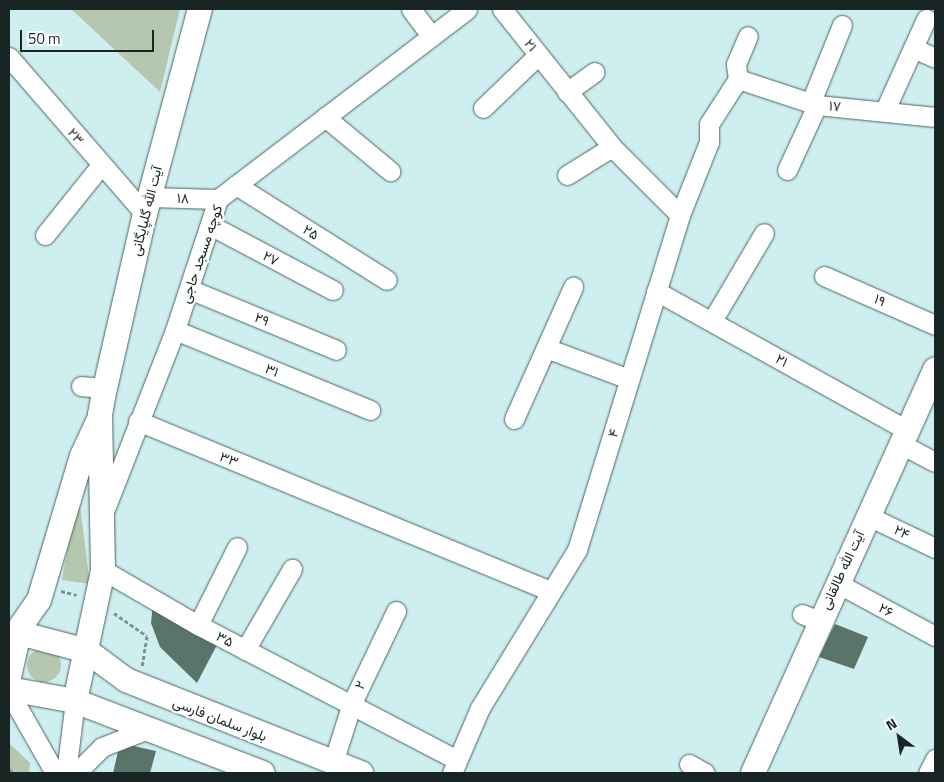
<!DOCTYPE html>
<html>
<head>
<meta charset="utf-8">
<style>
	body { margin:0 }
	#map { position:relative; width:944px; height:782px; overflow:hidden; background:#cfeeef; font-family:"Titillium Web",Vazirmatn,sans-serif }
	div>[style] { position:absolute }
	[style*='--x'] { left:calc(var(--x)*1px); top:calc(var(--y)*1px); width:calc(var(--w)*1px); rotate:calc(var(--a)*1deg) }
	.green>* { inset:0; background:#b6c7af }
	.round { border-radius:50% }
	.building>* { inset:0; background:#5b746a }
	.path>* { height:3px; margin-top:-1.5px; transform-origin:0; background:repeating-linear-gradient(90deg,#7c9293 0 4px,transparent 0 6.5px) }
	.roads { filter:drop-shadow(0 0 1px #496565) drop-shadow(0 0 1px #496565) }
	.minor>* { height:19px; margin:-9.5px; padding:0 9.5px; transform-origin:9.5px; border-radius:9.5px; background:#fff }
	.major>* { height:24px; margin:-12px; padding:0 12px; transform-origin:12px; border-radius:12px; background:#fff }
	span { translate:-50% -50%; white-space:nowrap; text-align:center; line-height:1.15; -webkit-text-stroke:4.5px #fff; paint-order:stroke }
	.street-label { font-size:14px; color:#192525 }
	.frame { position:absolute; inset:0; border:10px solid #192525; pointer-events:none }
	.north { position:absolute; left:874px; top:712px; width:50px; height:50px; -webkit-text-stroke:4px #fff; paint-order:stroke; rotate:329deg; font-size:14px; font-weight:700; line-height:20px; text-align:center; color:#192525 }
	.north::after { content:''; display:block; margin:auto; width:18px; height:22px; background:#192525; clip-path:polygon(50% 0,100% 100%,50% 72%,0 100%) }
	.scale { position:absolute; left:20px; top:30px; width:134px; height:22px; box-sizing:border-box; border:2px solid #192525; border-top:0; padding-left:6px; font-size:15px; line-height:18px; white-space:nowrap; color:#192525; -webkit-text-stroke:4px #fff; paint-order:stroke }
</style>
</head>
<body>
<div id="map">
	<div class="green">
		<i style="clip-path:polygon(71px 9px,180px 9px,160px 92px)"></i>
		<i style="clip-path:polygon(78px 490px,90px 584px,62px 580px)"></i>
		<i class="round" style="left:27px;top:648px;width:34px;height:34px"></i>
		<i style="clip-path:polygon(9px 743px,30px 763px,29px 773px,9px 773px)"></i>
	</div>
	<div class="building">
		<i style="clip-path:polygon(153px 603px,219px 641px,197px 683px,160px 647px,151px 623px)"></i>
		<i style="clip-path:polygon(835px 624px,868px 637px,854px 669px,819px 657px)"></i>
		<i style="clip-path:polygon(120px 743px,156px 751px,150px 773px,113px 773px)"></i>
	</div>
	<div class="path">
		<i style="--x:61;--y:591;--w:16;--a:14"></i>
		<i style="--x:114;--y:613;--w:40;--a:34.9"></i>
		<i style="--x:147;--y:636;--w:31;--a:99"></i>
		<i style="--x:9;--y:769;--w:6;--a:45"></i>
	</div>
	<div class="roads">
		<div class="minor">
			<i style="--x:411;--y:9;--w:34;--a:53"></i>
			<i style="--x:502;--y:9;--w:176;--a:51.4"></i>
			<i style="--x:612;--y:147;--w:96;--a:45"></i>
			<i style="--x:913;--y:48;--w:24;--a:24"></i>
			<i style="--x:9;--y:57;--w:208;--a:49.1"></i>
			<i style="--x:738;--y:79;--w:83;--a:18.2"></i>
			<i style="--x:817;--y:105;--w:119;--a:5.8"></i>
			<i style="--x:738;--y:79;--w:15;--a:-98"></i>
			<i style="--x:736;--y:64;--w:30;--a:-67"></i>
			<i style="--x:567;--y:92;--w:34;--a:-36"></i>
			<i style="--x:811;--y:102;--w:83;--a:-68.1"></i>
			<i style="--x:483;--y:108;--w:76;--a:-43.9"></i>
			<i style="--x:885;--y:110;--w:100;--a:-65.7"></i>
			<i style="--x:325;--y:117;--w:85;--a:39.7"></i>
			<i style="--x:787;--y:170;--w:72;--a:-65.2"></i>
			<i style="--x:567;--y:175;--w:53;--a:-31.9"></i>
			<i style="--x:236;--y:185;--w:178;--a:32.2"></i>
			<i style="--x:149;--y:197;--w:69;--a:1.7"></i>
			<i style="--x:210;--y:225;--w:139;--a:27.9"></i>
			<i style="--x:45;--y:235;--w:90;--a:-51.3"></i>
			<i style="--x:824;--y:276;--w:121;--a:23.8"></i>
			<i style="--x:189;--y:289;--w:159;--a:22.5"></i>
			<i style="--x:656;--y:291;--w:287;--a:29"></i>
			<i style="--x:712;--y:321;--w:102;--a:-59.4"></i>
			<i style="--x:175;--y:330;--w:211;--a:22.3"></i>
			<i style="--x:546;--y:348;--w:89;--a:20.5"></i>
			<i style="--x:81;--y:386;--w:24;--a:5"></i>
			<i style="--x:514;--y:419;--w:145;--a:-65.9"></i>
			<i style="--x:138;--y:421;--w:447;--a:22.4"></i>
			<i style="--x:901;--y:444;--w:38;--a:28"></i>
			<i style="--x:105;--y:509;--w:192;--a:-68.6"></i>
			<i style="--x:175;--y:330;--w:138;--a:-71.8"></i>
			<i style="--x:218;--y:199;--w:313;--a:-37.3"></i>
			<i style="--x:868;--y:516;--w:74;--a:25.5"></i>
			<i style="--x:103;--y:570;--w:110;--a:30.1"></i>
			<i style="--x:198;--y:625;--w:292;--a:27.5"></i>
			<i style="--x:837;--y:583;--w:111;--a:28.4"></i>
			<i style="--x:802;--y:614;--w:18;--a:22"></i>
			<i style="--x:198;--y:625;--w:87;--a:-63.4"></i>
			<i style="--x:245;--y:650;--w:94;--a:-59.9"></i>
			<i style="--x:9;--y:692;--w:93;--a:60.4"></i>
			<i style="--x:333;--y:763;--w:63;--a:-72.4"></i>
			<i style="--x:352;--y:703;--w:102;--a:-64.4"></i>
			<i style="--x:689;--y:764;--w:18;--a:29"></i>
			<i style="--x:66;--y:773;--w:73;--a:-82.9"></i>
			<i style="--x:76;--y:773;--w:37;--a:-45"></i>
			<i style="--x:102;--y:747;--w:49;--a:-21.4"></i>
			<i style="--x:452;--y:773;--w:71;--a:-66.7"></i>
			<i style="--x:480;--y:708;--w:185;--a:-58.5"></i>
			<i style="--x:577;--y:550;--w:350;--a:-72.9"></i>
			<i style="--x:680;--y:215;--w:79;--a:-68.3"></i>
			<i style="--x:709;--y:142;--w:18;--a:-90"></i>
			<i style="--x:709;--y:124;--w:54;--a:-57.2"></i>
			<i style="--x:928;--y:773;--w:16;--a:-63"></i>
		</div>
		<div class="major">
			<i style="--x:19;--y:633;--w:70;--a:14.8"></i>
			<i style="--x:87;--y:651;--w:49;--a:36.6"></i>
			<i style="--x:126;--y:680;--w:253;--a:21.6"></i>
			<i style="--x:9;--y:643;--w:52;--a:-55.1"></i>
			<i style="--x:39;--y:600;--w:150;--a:-73.4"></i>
			<i style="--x:82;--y:456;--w:43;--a:-65.2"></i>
			<i style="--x:9;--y:677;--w:45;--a:-77.2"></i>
			<i style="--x:9;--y:689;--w:67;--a:10.3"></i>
			<i style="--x:75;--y:701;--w:201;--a:21"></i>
			<i style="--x:75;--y:701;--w:134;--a:-77.9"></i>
			<i style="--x:103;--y:570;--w:155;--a:-91.1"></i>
			<i style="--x:100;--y:415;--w:27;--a:-80"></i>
			<i style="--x:105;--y:388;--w:179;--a:-77.1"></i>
			<i style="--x:145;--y:214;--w:212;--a:-75"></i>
			<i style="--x:753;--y:773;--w:443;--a:-65.7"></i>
		</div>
	</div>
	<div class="street-label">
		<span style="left:531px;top:45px;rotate:52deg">۲۱</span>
		<span style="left:835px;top:106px;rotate:5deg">۱۷</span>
		<span style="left:76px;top:136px;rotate:49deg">۲۳</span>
		<span style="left:183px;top:198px;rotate:1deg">۱۸</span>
		<span style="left:146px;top:211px;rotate:-76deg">آیت الله گلپایگانی</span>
		<span style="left:311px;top:232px;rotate:32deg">۲۵</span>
		<span style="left:201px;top:254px;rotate:-71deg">کوچه مسجد حاجی</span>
		<span style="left:271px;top:258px;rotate:28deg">۲۷</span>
		<span style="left:880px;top:300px;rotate:24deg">۱۹</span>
		<span style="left:262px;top:319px;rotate:22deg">۲۹</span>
		<span style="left:782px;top:360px;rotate:29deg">۲۱</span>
		<span style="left:272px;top:370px;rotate:23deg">۳۱</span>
		<span style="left:613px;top:433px;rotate:-73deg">۴</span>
		<span style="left:229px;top:459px;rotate:22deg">۳۳</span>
		<span style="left:902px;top:532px;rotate:26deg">۲۴</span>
		<span style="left:842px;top:570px;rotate:-65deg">آیت الله طالقانی</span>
		<span style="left:886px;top:610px;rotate:28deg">۲۶</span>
		<span style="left:225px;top:639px;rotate:28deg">۳۵</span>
		<span style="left:360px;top:685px;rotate:-64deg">۲</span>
		<span style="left:220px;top:719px;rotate:21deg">بلوار سلمان فارسی</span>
	</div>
	<div class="frame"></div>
	<div class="north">N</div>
	<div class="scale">50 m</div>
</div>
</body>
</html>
